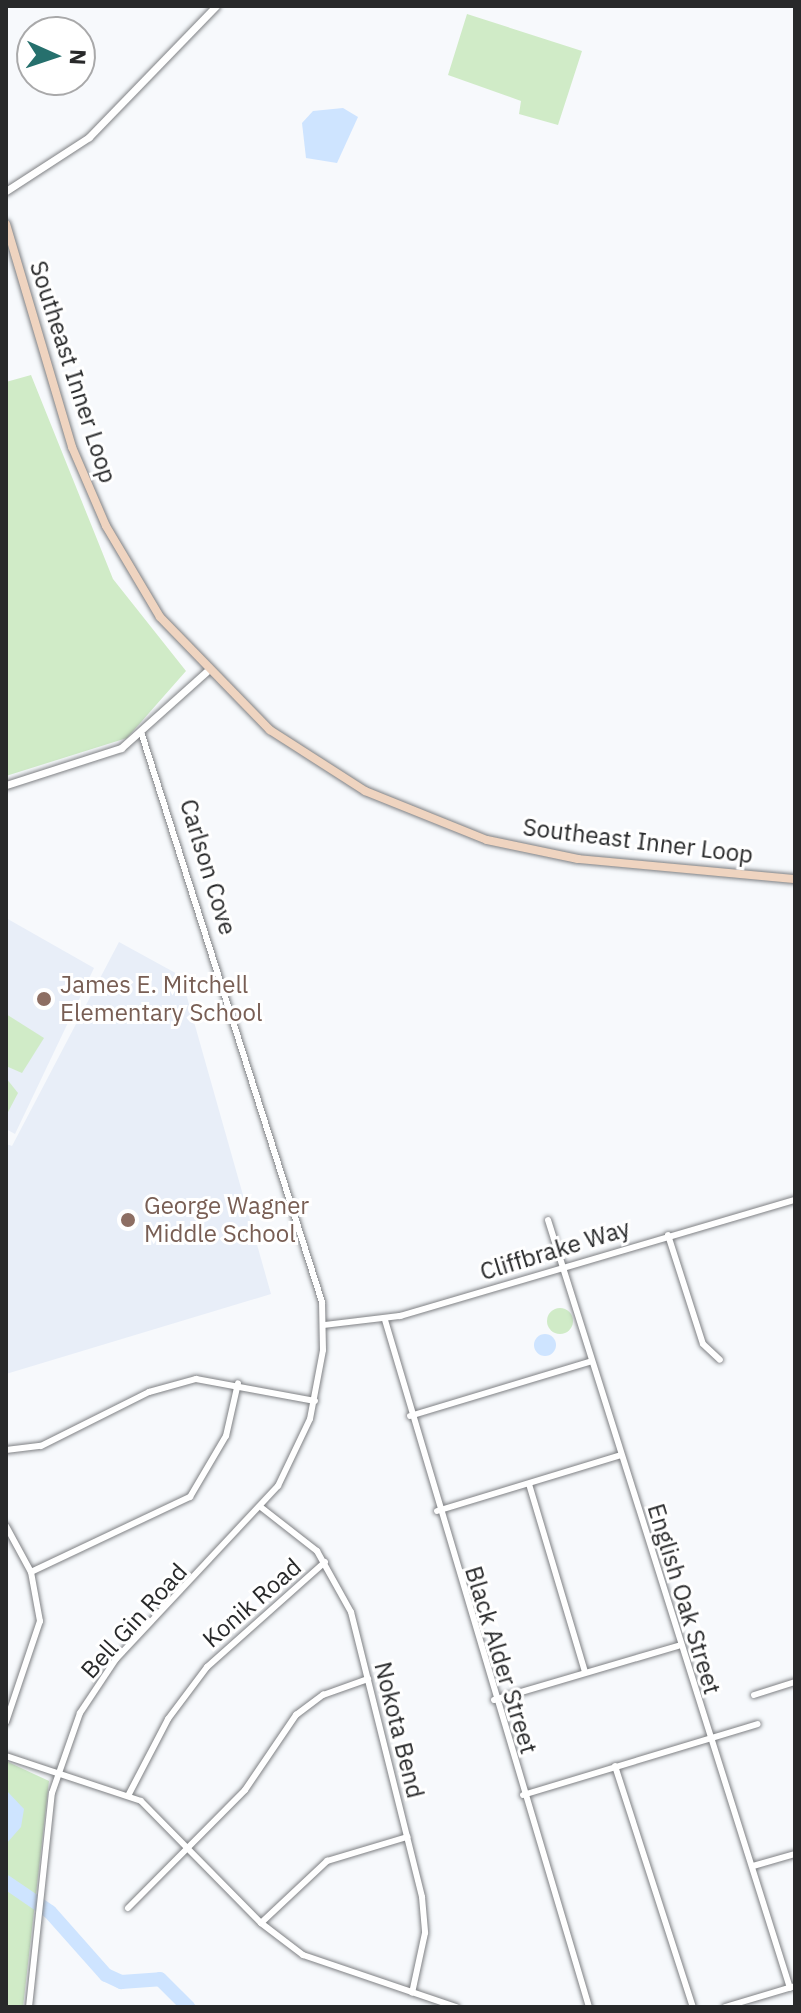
<!DOCTYPE html>
<html>
<head>
<meta charset="utf-8">
<style>
	body { margin:0 }
	#map { position:relative; width:801px; height:2013px; overflow:hidden; background:#f7f9fc; font-family:"IBM Plex Sans",sans-serif }
	div>[style] { position:absolute }
	[style*='--x'] { left:calc(var(--x)*1px); top:calc(var(--y)*1px); width:calc(var(--w)*1px); rotate:calc(var(--a)*1deg) }
	.built>* { inset:0; background:#e8eef8 }
	.green>* { inset:0; background:#d0ebc7 }
	.round { border-radius:50% }
	.water>* { inset:0; background:#cee4ff }
	.river>* { height:14px; margin:-7px; padding:0 7px; transform-origin:7px; border-radius:7px; background:#cee4ff }
	.roads { filter:drop-shadow(0 0 2px #7f8184) drop-shadow(0 0 2px #7f8184) }
	.minor>* { height:6px; margin:-3px; padding:0 3px; transform-origin:3px; border-radius:3px; background:#fff }
	.tertiary>* { height:7px; margin:-3.5px; padding:0 3.5px; transform-origin:3.5px; border-radius:3.5px; background:#fff }
	.secondary>* { height:8px; margin:-4px; padding:0 4px; transform-origin:4px; border-radius:4px; background:#efd4c0 }
	.dots>* { width:22px; height:22px; translate:-50% -50%; box-sizing:border-box; border:4px solid #fff; border-radius:50% }
	span { translate:-50% -50%; white-space:nowrap; text-align:center; line-height:1.15; -webkit-text-stroke:6px #fff; paint-order:stroke }
	.street-label { font-size:24px; color:#28292a }
	.education-label { font-size:24px; color:#785e54 }
	.left { translate:0 -50%; text-align:left }
	.frame { position:absolute; inset:0; border:8px solid #28292a; pointer-events:none }
	.north { position:absolute; left:16px; top:16px; width:80px; height:80px; box-sizing:border-box; background:#fff; border:2px solid #a9a9aa; border-radius:50%; rotate:93deg; font-size:22px; font-weight:700; line-height:32px; text-align:center; color:#28292a }
	.north::after { content:''; display:block; margin:auto; width:28px; height:36px; background:#26706d; clip-path:polygon(50% 0,100% 100%,50% 72%,0 100%) }
</style>
</head>
<body>
<div id="map">
	<div class="built">
		<i style="clip-path:polygon(6px 918px,94px 968px,15px 1134px,6px 1129px)"></i>
		<i style="clip-path:polygon(119px 942px,181px 976px,271px 1294px,6px 1374px,6px 1144px,12px 1146px)"></i>
	</div>
	<div class="green">
		<i style="clip-path:polygon(467px 14px,582px 51px,558px 125px,519px 114px,521px 101px,448px 75px)"></i>
		<i style="clip-path:polygon(31px 375px,113px 579px,186px 671px,127px 738px,6px 776px,6px 382px)"></i>
		<i style="clip-path:polygon(6px 1014px,44px 1038px,22px 1073px,6px 1066px)"></i>
		<i style="clip-path:polygon(6px 1078px,18px 1093px,6px 1116px)"></i>
		<i class="round" style="left:547px;top:1308px;width:26px;height:26px"></i>
		<i style="clip-path:polygon(6px 1761px,49px 1781px,23px 2007px,6px 2007px)"></i>
	</div>
	<div class="water">
		<i style="clip-path:polygon(343px 108px,358px 117px,337px 163px,306px 158px,302px 123px,313px 111px)"></i>
		<i class="round" style="left:534px;top:1334px;width:22px;height:22px"></i>
		<i style="clip-path:polygon(6px 1790px,24px 1809px,21px 1827px,6px 1844px)"></i>
	</div>
	<div class="river">
		<i style="--x:6;--y:1882;--w:53;--a:34.3"></i>
		<i style="--x:50;--y:1912;--w:84;--a:48.4"></i>
		<i style="--x:106;--y:1975;--w:17;--a:25"></i>
		<i style="--x:121;--y:1982;--w:39;--a:-4"></i>
		<i style="--x:160;--y:1979;--w:40;--a:45"></i>
	</div>
	<div class="roads">
		<div class="minor">
			<i style="--x:548;--y:1220;--w:805;--a:72.51"></i>
			<i style="--x:668;--y:1235;--w:114;--a:72.2"></i>
			<i style="--x:703;--y:1344;--w:23;--a:43"></i>
			<i style="--x:385;--y:1320;--w:717;--a:73.46"></i>
			<i style="--x:324;--y:1325;--w:77;--a:-6.8"></i>
			<i style="--x:400;--y:1316;--w:412;--a:-16.4"></i>
			<i style="--x:410;--y:1416;--w:190;--a:-16.8"></i>
			<i style="--x:6;--y:1450;--w:35;--a:-7"></i>
			<i style="--x:41;--y:1446;--w:121;--a:-26.6"></i>
			<i style="--x:149;--y:1392;--w:49;--a:-15.5"></i>
			<i style="--x:196;--y:1379;--w:121;--a:10.5"></i>
			<i style="--x:529;--y:1484;--w:196;--a:73.4"></i>
			<i style="--x:262;--y:1508;--w:70;--a:38"></i>
			<i style="--x:317;--y:1551;--w:70;--a:60.9"></i>
			<i style="--x:351;--y:1612;--w:294;--a:76"></i>
			<i style="--x:422;--y:1897;--w:36;--a:85"></i>
			<i style="--x:425;--y:1933;--w:61;--a:102.2"></i>
			<i style="--x:437;--y:1511;--w:192;--a:-16.9"></i>
			<i style="--x:6;--y:1526;--w:52;--a:61.5"></i>
			<i style="--x:31;--y:1572;--w:50;--a:79.6"></i>
			<i style="--x:40;--y:1621;--w:107;--a:108.6"></i>
			<i style="--x:31;--y:1572;--w:176;--a:-25.3"></i>
			<i style="--x:190;--y:1497;--w:71;--a:-59.5"></i>
			<i style="--x:226;--y:1436;--w:54;--a:-77.2"></i>
			<i style="--x:754;--y:1695;--w:43;--a:-17.6"></i>
			<i style="--x:494;--y:1700;--w:192;--a:-16.4"></i>
			<i style="--x:6;--y:1756;--w:142;--a:18.4"></i>
			<i style="--x:141;--y:1801;--w:171;--a:45.5"></i>
			<i style="--x:261;--y:1923;--w:53;--a:37.3"></i>
			<i style="--x:303;--y:1955;--w:162;--a:18.8"></i>
			<i style="--x:615;--y:1766;--w:253;--a:72.1"></i>
			<i style="--x:129;--y:1794;--w:85;--a:-62.5"></i>
			<i style="--x:168;--y:1719;--w:65;--a:-53.1"></i>
			<i style="--x:207;--y:1667;--w:158;--a:-41.7"></i>
			<i style="--x:523;--y:1795;--w:245;--a:-16.8"></i>
			<i style="--x:753;--y:1866;--w:44;--a:-15.9"></i>
			<i style="--x:128;--y:1908;--w:166;--a:-45.2"></i>
			<i style="--x:245;--y:1790;--w:91;--a:-55.8"></i>
			<i style="--x:296;--y:1715;--w:34;--a:-37"></i>
			<i style="--x:323;--y:1695;--w:48;--a:-19.6"></i>
			<i style="--x:261;--y:1923;--w:91;--a:-43.2"></i>
			<i style="--x:327;--y:1861;--w:84;--a:-16.7"></i>
			<i style="--x:29;--y:2007;--w:215;--a:-83.9"></i>
			<i style="--x:52;--y:1793;--w:85;--a:-70.7"></i>
			<i style="--x:80;--y:1713;--w:65;--a:-56.3"></i>
			<i style="--x:116;--y:1659;--w:237;--a:-46.9"></i>
			<i style="--x:278;--y:1486;--w:74;--a:-64.5"></i>
			<i style="--x:310;--y:1419;--w:70;--a:-79.3"></i>
			<i style="--x:323;--y:1350;--w:48;--a:-91.2"></i>
			<i style="--x:322;--y:1302;--w:595;--a:-107.61"></i>
			<i style="--x:725;--y:2007;--w:73;--a:-16.7"></i>
		</div>
		<div class="tertiary">
			<i style="--x:6;--y:191;--w:99;--a:-33"></i>
			<i style="--x:89;--y:137;--w:182;--a:-45.9"></i>
			<i style="--x:6;--y:785;--w:121;--a:-17.8"></i>
			<i style="--x:121;--y:748;--w:114;--a:-41.8"></i>
		</div>
		<div class="secondary">
			<i style="--x:6;--y:224;--w:233;--a:73.5"></i>
			<i style="--x:72;--y:447;--w:86;--a:66.7"></i>
			<i style="--x:106;--y:526;--w:106;--a:59.3"></i>
			<i style="--x:160;--y:617;--w:158;--a:45.8"></i>
			<i style="--x:270;--y:730;--w:113;--a:32.7"></i>
			<i style="--x:365;--y:791;--w:131;--a:21.9"></i>
			<i style="--x:487;--y:840;--w:93;--a:11.8"></i>
			<i style="--x:578;--y:859;--w:218;--a:5.3"></i>
		</div>
	</div>
	<div class="dots">
		<i style="left:44px;top:999px;background:#8d6e63"></i>
		<i style="left:128px;top:1220px;background:#8d6e63"></i>
	</div>
	<div class="street-label">
		<span style="left:73px;top:372px;rotate:72deg">Southeast Inner Loop</span>
		<span style="left:638px;top:841px;rotate:7deg">Southeast Inner Loop</span>
		<span style="left:208px;top:867px;rotate:73deg">Carlson Cove</span>
		<span style="left:555px;top:1250px;rotate:-17deg">Cliffbrake Way</span>
		<span style="left:684px;top:1599px;rotate:73deg">English Oak Street</span>
		<span style="left:252px;top:1603px;rotate:-41deg">Konik Road</span>
		<span style="left:134px;top:1621px;rotate:-48deg">Bell Gin Road</span>
		<span style="left:501px;top:1660px;rotate:73deg">Black Alder Street</span>
		<span style="left:399px;top:1730px;rotate:76deg">Nokota Bend</span>
	</div>
	<div class="education-label">
		<span class="left" style="left:60px;top:999px">James E. Mitchell<br>Elementary School</span>
		<span class="left" style="left:144px;top:1220px">George Wagner<br>Middle School</span>
	</div>
	<div class="frame"></div>
	<div class="north">N</div>
</div>
</body>
</html>
